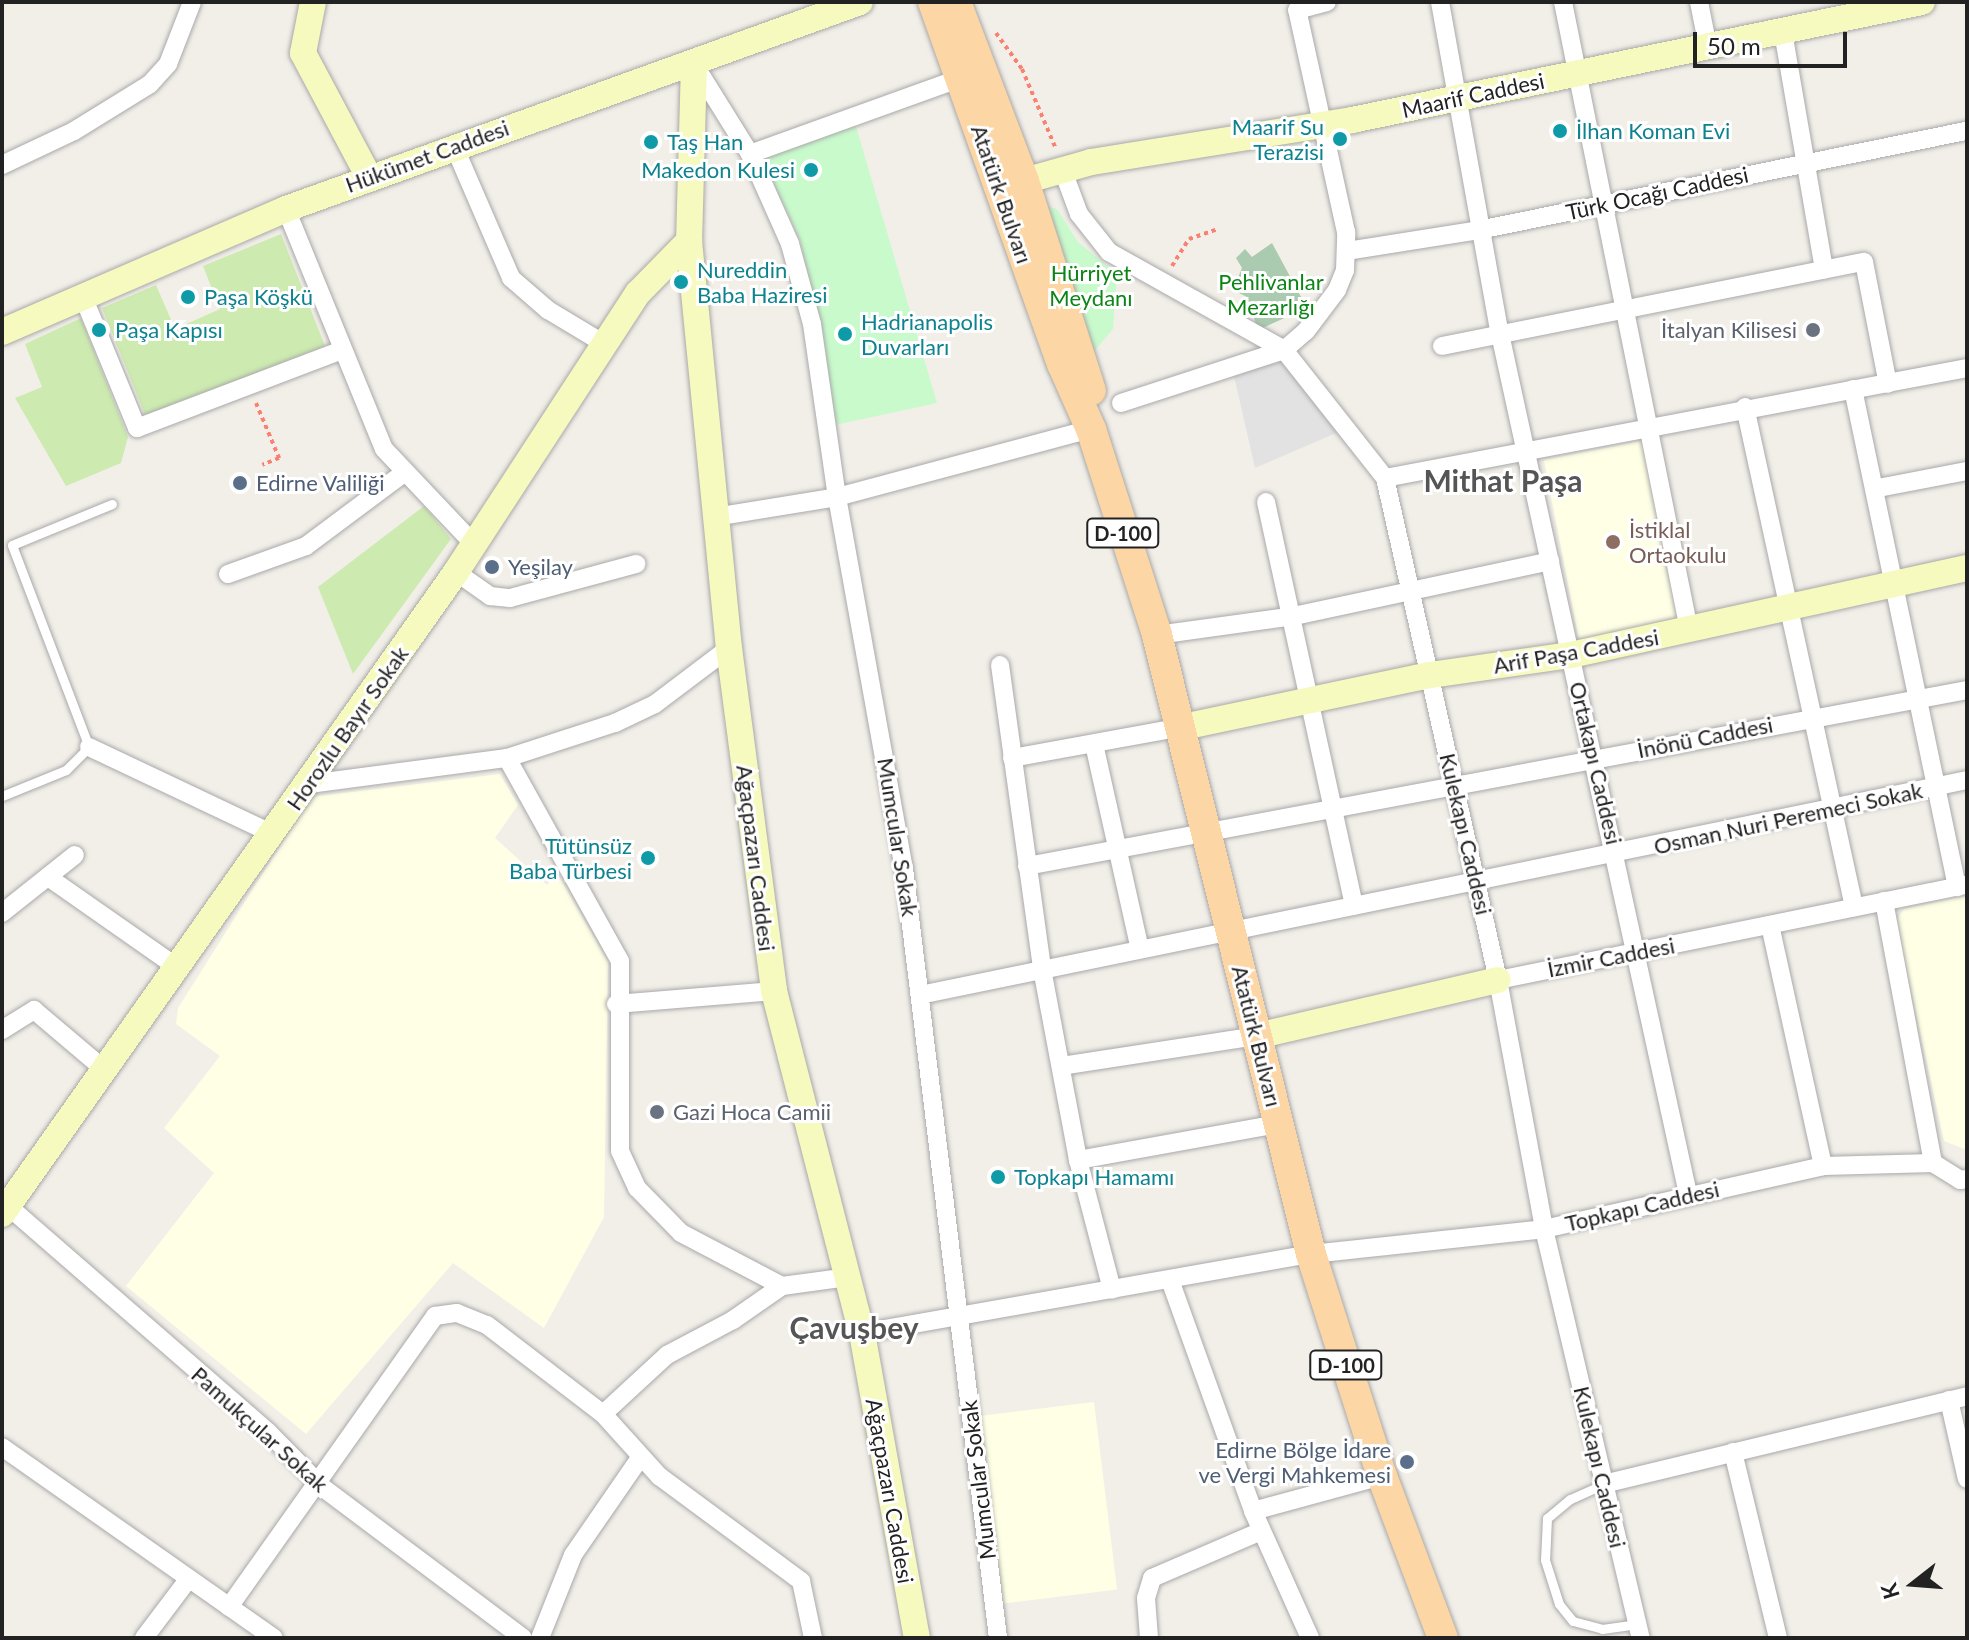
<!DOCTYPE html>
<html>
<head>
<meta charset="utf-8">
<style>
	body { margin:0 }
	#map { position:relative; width:1969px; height:1640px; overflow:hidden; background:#f2efe9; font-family:Lato,sans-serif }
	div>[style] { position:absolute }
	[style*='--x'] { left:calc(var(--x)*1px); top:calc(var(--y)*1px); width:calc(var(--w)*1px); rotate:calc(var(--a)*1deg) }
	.education>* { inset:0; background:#ffffe5; transform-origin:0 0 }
	.grass>* { inset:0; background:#cdebb0 }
	.cemetery>* { inset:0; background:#aacbaf }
	.park>* { inset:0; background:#c8facc }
	.parking>* { inset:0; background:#e2e2e2 }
	.path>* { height:4px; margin-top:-2px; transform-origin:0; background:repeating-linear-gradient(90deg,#fa8072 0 4px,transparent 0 8px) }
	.roads { filter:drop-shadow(0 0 2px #a9a9a9) drop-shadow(0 0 2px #a9a9a9) }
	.lane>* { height:9px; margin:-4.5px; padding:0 4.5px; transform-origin:4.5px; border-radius:4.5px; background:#fff }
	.street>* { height:18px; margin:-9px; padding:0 9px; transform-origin:9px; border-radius:9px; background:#fff }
	.secondary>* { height:26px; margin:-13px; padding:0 13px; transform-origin:13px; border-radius:13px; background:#f7fabf }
	.primary>* { height:30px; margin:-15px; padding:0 15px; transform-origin:15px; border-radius:15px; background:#fcd6a4 }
	.dots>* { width:22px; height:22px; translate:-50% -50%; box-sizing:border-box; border:4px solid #fff; border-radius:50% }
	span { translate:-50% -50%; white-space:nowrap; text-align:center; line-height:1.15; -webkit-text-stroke:6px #fff; paint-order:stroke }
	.shield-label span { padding:2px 6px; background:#fff; border:2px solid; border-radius:6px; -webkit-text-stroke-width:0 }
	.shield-label { font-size:20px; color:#222; font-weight:700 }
	.street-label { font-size:22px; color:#222 }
	.culture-label { font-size:22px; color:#0d838f }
	.right { translate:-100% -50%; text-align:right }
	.left { translate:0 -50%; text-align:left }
	.park-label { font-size:22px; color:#0c8416 }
	.worship-label { font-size:22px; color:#5b616d }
	.service-label { font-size:22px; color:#4e5e75 }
	.education-label { font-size:22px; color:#785e54 }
	.district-label { font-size:30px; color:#555; font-weight:700 }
	.frame { position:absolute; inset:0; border:4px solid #222; pointer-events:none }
	.north { position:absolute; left:1873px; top:1544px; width:80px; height:80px; -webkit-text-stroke:6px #fff; paint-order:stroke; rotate:253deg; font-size:22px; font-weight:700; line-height:32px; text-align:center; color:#222 }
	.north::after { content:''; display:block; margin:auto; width:28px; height:36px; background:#222; clip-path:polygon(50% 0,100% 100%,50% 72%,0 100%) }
	.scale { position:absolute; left:1693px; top:32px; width:154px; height:36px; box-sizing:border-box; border:4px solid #222; border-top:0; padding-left:10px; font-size:24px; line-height:28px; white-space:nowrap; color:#222; -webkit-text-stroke:6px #fff; paint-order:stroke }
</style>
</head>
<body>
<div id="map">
	<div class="education">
		<i style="left:1647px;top:440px;width:186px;height:105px;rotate:79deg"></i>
		<i style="clip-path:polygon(500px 774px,518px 805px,495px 838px,547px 885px,557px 873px,608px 962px,604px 1217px,544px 1328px,453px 1263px,306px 1434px,126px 1286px,214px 1173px,164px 1128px,220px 1056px,176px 1024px,178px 1008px,311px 797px)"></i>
		<i style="clip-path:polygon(1967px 896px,1967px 1150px,1944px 1141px,1896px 921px,1904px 909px)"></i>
		<i style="left:1094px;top:1402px;width:189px;height:115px;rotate:83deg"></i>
	</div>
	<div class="grass">
		<i style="clip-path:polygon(281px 234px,325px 346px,146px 417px,102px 308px,156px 285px,175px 329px,220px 309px,203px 266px)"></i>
		<i style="clip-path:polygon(81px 318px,128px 437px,121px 463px,66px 486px,15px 398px,42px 387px,25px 344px)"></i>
		<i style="clip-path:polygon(424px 506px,451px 539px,353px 674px,318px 587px)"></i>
	</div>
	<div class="cemetery">
		<i style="clip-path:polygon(1272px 243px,1307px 308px,1258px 330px,1247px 297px,1233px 290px,1242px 268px,1236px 258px,1245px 249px,1252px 257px)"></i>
	</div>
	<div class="park">
		<i style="clip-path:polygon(855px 123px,937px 403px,835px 425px,800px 240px,761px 156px)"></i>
		<i style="clip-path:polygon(1033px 202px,1057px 209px,1078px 242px,1117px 274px,1113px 329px,1090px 356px)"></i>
	</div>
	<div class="parking">
		<i style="clip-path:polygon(1281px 356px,1341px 431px,1255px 468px,1234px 376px)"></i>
	</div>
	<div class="path">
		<i style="--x:996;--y:33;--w:44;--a:54.2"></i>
		<i style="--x:1022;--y:69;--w:87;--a:67"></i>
		<i style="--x:1172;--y:266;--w:32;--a:-58"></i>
		<i style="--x:1189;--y:239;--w:31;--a:-19"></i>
		<i style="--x:256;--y:403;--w:60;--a:67.3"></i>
		<i style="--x:279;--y:458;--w:18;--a:158"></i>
	</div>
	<div class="roads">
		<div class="lane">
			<i style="--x:2;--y:796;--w:69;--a:-22.1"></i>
			<i style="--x:66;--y:770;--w:33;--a:-45"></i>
			<i style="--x:89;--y:747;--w:216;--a:-110.9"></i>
			<i style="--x:12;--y:545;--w:108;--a:-22.3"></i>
			<i style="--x:1604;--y:1484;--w:37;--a:156"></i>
			<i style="--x:1570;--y:1499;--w:30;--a:140"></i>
			<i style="--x:1547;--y:1518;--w:42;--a:92.7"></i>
			<i style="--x:1545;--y:1560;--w:46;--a:72.3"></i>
			<i style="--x:1559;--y:1604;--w:22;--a:51"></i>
			<i style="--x:1573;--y:1621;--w:30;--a:15"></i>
			<i style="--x:1602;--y:1629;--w:36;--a:-8"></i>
		</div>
		<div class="street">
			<i style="--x:1440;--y:2;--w:337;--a:79.8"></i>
			<i style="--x:1500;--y:334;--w:880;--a:77.67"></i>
			<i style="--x:1563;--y:2;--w:641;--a:78.65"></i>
			<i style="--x:1699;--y:2;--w:46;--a:78.7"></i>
			<i style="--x:1783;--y:32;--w:241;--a:80.2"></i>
			<i style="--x:694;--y:64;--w:106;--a:58.1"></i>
			<i style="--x:750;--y:154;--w:98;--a:66"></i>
			<i style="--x:790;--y:244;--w:83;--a:74.6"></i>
			<i style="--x:812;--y:324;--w:175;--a:81.8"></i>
			<i style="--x:837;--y:497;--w:377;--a:79.8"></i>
			<i style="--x:904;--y:868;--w:776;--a:83.04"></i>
			<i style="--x:454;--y:146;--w:144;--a:66.6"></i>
			<i style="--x:511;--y:278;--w:49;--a:40.9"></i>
			<i style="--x:548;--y:310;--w:64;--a:31"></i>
			<i style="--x:750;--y:154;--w:224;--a:-19.8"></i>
			<i style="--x:2;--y:165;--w:80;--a:-25.3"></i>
			<i style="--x:74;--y:131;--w:89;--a:-31.7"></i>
			<i style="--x:150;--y:84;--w:27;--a:-48"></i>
			<i style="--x:168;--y:64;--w:66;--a:-68.8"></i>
			<i style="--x:1063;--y:171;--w:46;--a:69.6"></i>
			<i style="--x:1079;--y:214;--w:48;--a:51.7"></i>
			<i style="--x:1109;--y:252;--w:201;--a:29.2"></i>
			<i style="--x:1284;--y:350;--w:163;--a:51.7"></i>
			<i style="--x:1385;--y:478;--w:515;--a:77.31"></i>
			<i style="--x:1498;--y:980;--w:253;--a:79.5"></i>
			<i style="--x:1544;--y:1229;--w:420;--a:76.7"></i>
			<i style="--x:286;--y:209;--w:259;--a:67.8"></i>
			<i style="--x:384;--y:449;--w:129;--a:46.6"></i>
			<i style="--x:1347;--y:251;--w:134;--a:-9"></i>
			<i style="--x:1479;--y:230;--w:498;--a:-11.5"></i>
			<i style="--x:82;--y:294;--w:145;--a:67.7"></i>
			<i style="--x:137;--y:428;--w:217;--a:-20.8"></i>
			<i style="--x:1442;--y:346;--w:430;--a:-11.3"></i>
			<i style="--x:1864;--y:262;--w:124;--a:78.9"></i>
			<i style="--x:1853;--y:389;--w:509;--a:78.2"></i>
			<i style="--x:1121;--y:403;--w:171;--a:-18"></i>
			<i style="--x:1284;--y:350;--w:29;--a:-41"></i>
			<i style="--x:1306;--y:331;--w:51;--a:-52.9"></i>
			<i style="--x:1337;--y:290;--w:22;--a:-68"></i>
			<i style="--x:1345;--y:270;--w:38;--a:-88"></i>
			<i style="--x:1346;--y:232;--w:227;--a:-102.4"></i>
			<i style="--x:1297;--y:10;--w:31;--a:-15"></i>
			<i style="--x:1745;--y:407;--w:512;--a:77.7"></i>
			<i style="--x:1385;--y:478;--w:592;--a:-10.7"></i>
			<i style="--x:1878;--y:488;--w:91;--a:-10.8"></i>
			<i style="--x:1266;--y:502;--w:413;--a:77.7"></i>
			<i style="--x:715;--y:517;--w:124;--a:-9.3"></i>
			<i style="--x:837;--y:497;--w:263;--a:-15"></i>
			<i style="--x:456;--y:572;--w:42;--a:35.2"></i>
			<i style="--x:490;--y:596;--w:20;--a:6"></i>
			<i style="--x:510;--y:598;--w:131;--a:-15.1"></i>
			<i style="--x:228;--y:574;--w:83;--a:-19.7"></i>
			<i style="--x:306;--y:546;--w:122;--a:-36.7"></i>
			<i style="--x:1157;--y:635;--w:138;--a:-7.9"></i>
			<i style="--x:1294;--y:616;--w:262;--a:-12.1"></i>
			<i style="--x:1000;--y:665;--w:307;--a:82.1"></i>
			<i style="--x:1042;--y:969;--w:194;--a:79.3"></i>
			<i style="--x:1078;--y:1160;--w:134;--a:75.3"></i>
			<i style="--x:1094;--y:744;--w:210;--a:77.4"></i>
			<i style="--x:89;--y:747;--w:204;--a:25.3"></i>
			<i style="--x:507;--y:758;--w:232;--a:60.9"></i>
			<i style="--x:620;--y:961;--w:190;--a:90"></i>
			<i style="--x:620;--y:1151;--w:41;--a:65.3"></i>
			<i style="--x:637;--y:1188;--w:63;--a:45.6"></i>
			<i style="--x:681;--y:1233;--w:114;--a:27.7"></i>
			<i style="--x:782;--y:1286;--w:68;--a:-7.7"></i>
			<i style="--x:1012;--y:758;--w:174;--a:-10.3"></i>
			<i style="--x:309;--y:784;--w:200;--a:-7.5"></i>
			<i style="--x:507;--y:758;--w:114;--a:-18"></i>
			<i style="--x:615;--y:723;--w:44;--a:-25.4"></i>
			<i style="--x:655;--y:704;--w:93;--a:-37.1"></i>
			<i style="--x:1027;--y:866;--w:956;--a:-10.6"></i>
			<i style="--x:48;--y:877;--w:159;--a:35"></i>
			<i style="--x:1884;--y:901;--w:267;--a:79.4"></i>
			<i style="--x:2;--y:913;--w:93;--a:-38.5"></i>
			<i style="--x:1770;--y:925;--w:247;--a:77.6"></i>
			<i style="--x:1498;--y:980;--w:479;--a:-11.5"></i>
			<i style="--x:920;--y:995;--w:1069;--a:-11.6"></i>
			<i style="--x:616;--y:1004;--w:159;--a:-4.7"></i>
			<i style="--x:2;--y:1030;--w:38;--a:-32"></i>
			<i style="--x:34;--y:1010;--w:93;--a:40.2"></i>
			<i style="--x:1061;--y:1066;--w:198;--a:-8.7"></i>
			<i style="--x:1078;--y:1160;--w:203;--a:-10.2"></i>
			<i style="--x:8;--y:1206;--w:344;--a:41"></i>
			<i style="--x:268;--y:1432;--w:77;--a:45.5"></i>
			<i style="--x:322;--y:1487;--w:251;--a:36.9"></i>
			<i style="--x:1170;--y:1280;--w:245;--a:70.2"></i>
			<i style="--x:1253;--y:1511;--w:139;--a:65.8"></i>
			<i style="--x:862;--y:1333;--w:456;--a:-10"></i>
			<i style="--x:1311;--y:1254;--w:234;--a:-6.1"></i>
			<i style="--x:1544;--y:1229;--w:286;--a:-12.7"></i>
			<i style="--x:1823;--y:1166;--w:110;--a:-1.6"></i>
			<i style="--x:1933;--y:1163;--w:32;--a:32"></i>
			<i style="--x:1960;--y:1180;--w:7;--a:-8"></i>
			<i style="--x:1949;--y:1400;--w:81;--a:77.2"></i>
			<i style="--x:603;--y:1414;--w:87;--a:-42.7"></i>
			<i style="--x:667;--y:1355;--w:75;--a:-27.9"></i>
			<i style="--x:733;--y:1320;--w:60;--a:-34.8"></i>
			<i style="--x:2;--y:1447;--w:332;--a:35.1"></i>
			<i style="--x:1733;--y:1452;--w:191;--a:76.4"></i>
			<i style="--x:1604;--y:1484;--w:374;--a:-13.6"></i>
			<i style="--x:1253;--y:1511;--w:134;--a:-15.2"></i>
			<i style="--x:229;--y:1607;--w:357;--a:-54.7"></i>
			<i style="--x:435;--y:1316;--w:22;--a:-8"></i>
			<i style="--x:457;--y:1313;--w:32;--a:22"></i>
			<i style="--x:487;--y:1325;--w:146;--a:37.5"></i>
			<i style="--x:603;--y:1414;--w:84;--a:47.9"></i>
			<i style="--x:659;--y:1476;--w:177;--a:36.5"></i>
			<i style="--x:801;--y:1581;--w:58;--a:78.1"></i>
			<i style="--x:144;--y:1638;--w:71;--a:-53"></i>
			<i style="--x:540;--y:1638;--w:89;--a:-68.3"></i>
			<i style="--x:573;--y:1555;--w:118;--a:-55.4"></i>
			<i style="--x:1149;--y:1638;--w:40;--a:-94.3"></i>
			<i style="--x:1146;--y:1598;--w:21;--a:-73"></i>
			<i style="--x:1152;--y:1578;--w:119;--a:-23.3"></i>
		</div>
		<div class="secondary">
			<i style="--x:313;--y:2;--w:52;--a:101.1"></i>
			<i style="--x:303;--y:53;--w:140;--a:62"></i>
			<i style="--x:694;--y:64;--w:177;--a:91.6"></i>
			<i style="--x:689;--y:241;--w:409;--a:84.4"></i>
			<i style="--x:729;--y:648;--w:346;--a:82.5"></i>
			<i style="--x:774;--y:991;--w:353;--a:75.6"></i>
			<i style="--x:862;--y:1333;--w:310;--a:79.8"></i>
			<i style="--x:1024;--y:181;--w:70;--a:-15.8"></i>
			<i style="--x:1091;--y:162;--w:264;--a:-9.1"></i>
			<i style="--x:1352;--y:120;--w:582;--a:-11.7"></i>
			<i style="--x:2;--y:332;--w:309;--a:-23.4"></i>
			<i style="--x:286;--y:209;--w:610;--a:-19.83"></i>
			<i style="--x:1183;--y:727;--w:252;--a:-11.9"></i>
			<i style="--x:1430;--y:675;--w:142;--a:-8.1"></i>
			<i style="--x:1571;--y:655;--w:405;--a:-12.4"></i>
			<i style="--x:1257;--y:1036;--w:247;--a:-13.1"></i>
			<i style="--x:2;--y:1214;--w:786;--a:-54.73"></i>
			<i style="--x:456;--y:572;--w:333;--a:-56.9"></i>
			<i style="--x:638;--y:293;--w:73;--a:-45.6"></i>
		</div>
		<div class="primary">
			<i style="--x:933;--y:2;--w:384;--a:70.4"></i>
			<i style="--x:1062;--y:364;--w:71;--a:66"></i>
			<i style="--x:1091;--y:429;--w:216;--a:72.2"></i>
			<i style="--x:1157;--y:635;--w:638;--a:76.03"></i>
			<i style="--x:1311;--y:1254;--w:233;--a:72.3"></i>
			<i style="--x:1382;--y:1476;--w:173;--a:69.4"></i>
			<i style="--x:956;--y:2;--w:191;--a:69.2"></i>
			<i style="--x:1024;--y:181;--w:220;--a:72.3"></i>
		</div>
	</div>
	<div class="dots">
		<i style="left:1560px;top:131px;background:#0f9aa8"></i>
		<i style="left:1340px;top:139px;background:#0f9aa8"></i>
		<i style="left:651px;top:142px;background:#0f9aa8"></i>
		<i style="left:811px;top:170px;background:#0f9aa8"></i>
		<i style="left:681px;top:282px;background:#0f9aa8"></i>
		<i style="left:188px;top:297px;background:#0f9aa8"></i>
		<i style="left:99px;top:330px;background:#0f9aa8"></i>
		<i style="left:1813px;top:330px;background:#6b7280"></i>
		<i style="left:845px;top:334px;background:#0f9aa8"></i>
		<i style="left:240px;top:483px;background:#5c6f8a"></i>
		<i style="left:1613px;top:542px;background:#8d6e63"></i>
		<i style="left:492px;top:567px;background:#5c6f8a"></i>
		<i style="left:648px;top:858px;background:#0f9aa8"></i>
		<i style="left:657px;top:1112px;background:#6b7280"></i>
		<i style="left:998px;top:1177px;background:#0f9aa8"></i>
		<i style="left:1407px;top:1462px;background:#5c6f8a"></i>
	</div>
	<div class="shield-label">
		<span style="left:1123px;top:533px">D-100</span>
		<span style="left:1346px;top:1365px">D-100</span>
	</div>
	<div class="street-label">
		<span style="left:1473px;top:95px;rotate:-12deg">Maarif Caddesi</span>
		<span style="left:427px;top:156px;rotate:-20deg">Hükümet Caddesi</span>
		<span style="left:1657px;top:193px;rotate:-12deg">Türk Ocağı Caddesi</span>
		<span style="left:1002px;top:194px;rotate:71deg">Atatürk Bulvarı</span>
		<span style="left:1576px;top:651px;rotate:-10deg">Arif Paşa Caddesi</span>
		<span style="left:347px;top:728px;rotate:-55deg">Horozlu Bayır Sokak</span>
		<span style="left:1705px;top:737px;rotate:-11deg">İnönü Caddesi</span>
		<span style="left:1596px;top:763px;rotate:77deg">Ortakapı Caddesi</span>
		<span style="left:1788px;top:818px;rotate:-12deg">Osman Nuri Peremeci Sokak</span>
		<span style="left:1466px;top:834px;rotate:77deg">Kulekapı Caddesi</span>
		<span style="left:898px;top:837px;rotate:81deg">Mumcular Sokak</span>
		<span style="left:756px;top:858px;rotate:83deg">Ağaçpazarı Caddesi</span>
		<span style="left:1611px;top:957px;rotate:-11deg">İzmir Caddesi</span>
		<span style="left:1257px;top:1036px;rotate:76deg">Atatürk Bulvarı</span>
		<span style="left:1642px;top:1206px;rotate:-13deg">Topkapı Caddesi</span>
		<span style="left:260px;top:1429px;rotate:42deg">Pamukçular Sokak</span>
		<span style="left:1600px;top:1467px;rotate:77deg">Kulekapı Caddesi</span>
		<span style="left:978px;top:1480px;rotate:-97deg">Mumcular Sokak</span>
		<span style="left:890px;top:1491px;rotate:80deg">Ağaçpazarı Caddesi</span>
	</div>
	<div class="culture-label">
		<span class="right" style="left:1324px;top:139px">Maarif Su<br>Terazisi</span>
		<span class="left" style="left:1576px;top:131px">İlhan Koman Evi</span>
		<span class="left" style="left:667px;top:142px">Taş Han</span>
		<span class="right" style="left:795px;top:170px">Makedon Kulesi</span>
		<span class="left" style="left:697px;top:282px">Nureddin<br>Baba Haziresi</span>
		<span class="left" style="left:204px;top:297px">Paşa Köşkü</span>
		<span class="left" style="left:861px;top:334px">Hadrianapolis<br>Duvarları</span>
		<span class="left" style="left:115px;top:330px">Paşa Kapısı</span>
		<span class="right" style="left:632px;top:858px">Tütünsüz<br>Baba Türbesi</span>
		<span class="left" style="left:1014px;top:1177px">Topkapı Hamamı</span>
	</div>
	<div class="park-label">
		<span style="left:1091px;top:285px">Hürriyet<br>Meydanı</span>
		<span style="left:1271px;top:294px">Pehlivanlar<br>Mezarlığı</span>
	</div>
	<div class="worship-label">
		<span class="right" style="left:1797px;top:330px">İtalyan Kilisesi</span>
		<span class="left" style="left:673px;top:1112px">Gazi Hoca Camii</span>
	</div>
	<div class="service-label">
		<span class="left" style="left:256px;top:483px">Edirne Valiliği</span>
		<span class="left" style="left:508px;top:567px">Yeşilay</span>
		<span class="right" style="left:1391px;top:1462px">Edirne Bölge İdare<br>ve Vergi Mahkemesi</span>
	</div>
	<div class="education-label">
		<span class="left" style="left:1629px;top:542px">İstiklal<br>Ortaokulu</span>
	</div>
	<div class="district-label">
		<span style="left:1503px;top:480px">Mithat Paşa</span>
		<span style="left:854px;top:1327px">Çavuşbey</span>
	</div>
	<div class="frame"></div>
	<div class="north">K</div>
	<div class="scale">50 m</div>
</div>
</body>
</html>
